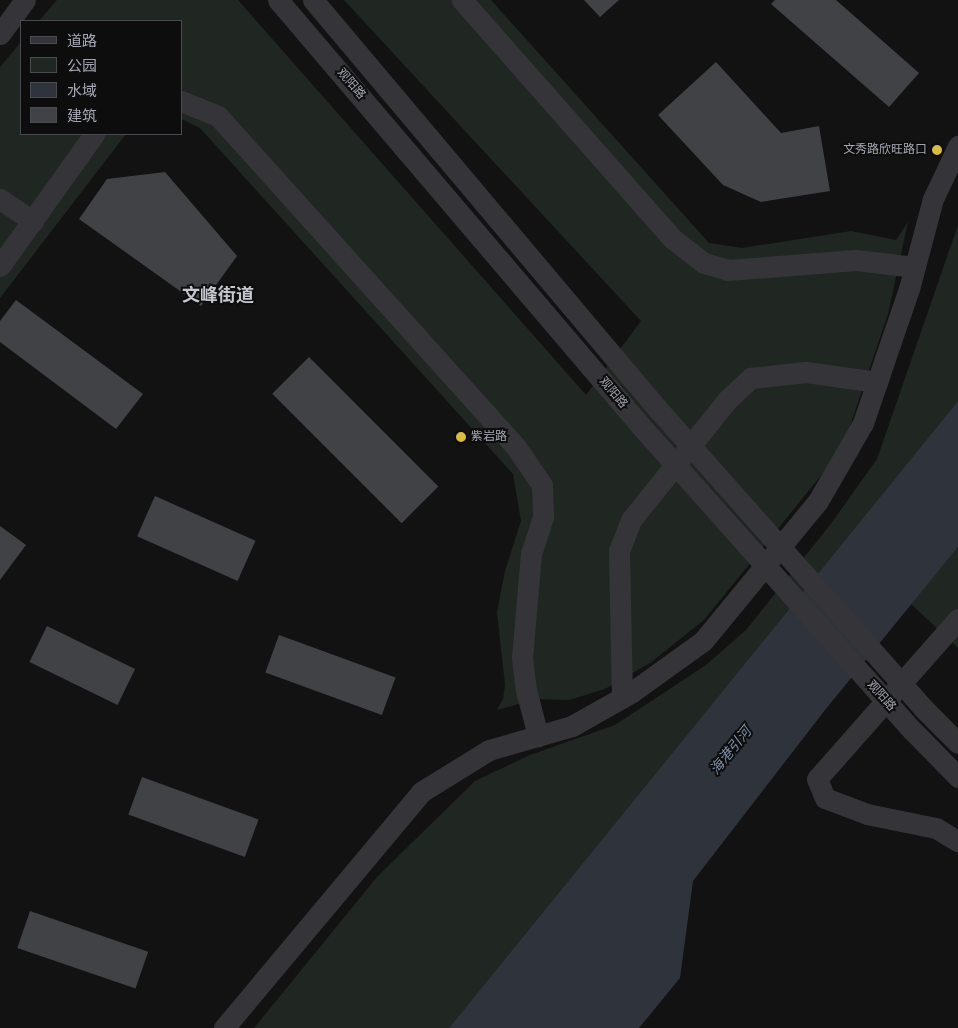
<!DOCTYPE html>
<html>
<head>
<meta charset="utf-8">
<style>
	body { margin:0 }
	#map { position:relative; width:958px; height:1028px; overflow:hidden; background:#121213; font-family:"Nunito Sans","Noto Sans SC",sans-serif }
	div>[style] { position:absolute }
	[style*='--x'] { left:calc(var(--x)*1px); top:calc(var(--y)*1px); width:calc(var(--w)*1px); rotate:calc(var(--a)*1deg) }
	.green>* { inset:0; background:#202722 }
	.water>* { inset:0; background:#2f343c }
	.building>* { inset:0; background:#414246; transform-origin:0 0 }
	.minor>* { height:21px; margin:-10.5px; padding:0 10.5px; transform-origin:10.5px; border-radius:10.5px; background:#353539 }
	.dots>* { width:14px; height:14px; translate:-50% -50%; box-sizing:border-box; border:2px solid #0d0d0e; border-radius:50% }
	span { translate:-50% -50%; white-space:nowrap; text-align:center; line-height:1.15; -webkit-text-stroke:4px #0d0d0e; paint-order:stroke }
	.street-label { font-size:12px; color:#a5a7b2 }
	.poi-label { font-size:12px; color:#a5a7b2 }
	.right { translate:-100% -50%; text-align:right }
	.left { translate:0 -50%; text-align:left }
	.water-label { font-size:14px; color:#7f90a9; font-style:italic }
	.district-label { font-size:18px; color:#c5c6ce; font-weight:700 }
	.legend { position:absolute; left:20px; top:20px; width:162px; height:115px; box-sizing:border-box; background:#0d0d0e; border:1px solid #4a4b50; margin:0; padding:6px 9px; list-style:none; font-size:15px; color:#a5a7b2 }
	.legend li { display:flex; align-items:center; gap:10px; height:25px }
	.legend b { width:25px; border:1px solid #4a4b50 }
</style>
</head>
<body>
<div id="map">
	<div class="green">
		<i style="clip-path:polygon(57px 0,238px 0,586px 395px,641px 321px,344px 0,491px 0,709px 243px,742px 248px,851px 231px,896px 240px,908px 222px,888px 314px,850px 426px,823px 473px,704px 620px,650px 663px,605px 689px,569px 700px,536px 699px,497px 710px,503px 699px,505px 685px,497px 612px,505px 571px,521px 521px,513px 474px,200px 128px,181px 119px,181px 21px,39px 21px)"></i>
		<i style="clip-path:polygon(21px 42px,21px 134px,126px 134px,0 298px,0 67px)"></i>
		<i style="clip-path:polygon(958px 225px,958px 401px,449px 1028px,254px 1028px,377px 877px,475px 781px,530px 755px,615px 725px,706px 665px,746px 630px,830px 525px,877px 459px)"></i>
		<i style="clip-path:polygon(958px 547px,958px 648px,911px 604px)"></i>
	</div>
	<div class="water">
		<i style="clip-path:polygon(958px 401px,958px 547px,825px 710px,693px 881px,680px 978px,639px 1028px,449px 1028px)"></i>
	</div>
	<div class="building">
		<i style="clip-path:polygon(584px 0,619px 0,600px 17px)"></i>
		<i style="clip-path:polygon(775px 0,836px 0,919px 73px,889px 107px,771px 4px)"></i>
		<i style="clip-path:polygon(716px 62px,781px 133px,819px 126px,830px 191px,761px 202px,723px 185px,658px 115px)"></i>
		<i style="clip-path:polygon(165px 172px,237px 256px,201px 306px,79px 219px,107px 179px)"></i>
		<i style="clip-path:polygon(16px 300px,143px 394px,116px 429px,0 342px,0 321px)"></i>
		<i style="left:309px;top:357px;width:183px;height:52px;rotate:45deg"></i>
		<i style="left:155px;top:496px;width:110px;height:44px;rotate:24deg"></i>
		<i style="clip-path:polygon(0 526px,26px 545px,0 580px)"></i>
		<i style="left:47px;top:626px;width:98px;height:40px;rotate:26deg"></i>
		<i style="left:279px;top:635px;width:124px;height:40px;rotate:20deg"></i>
		<i style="left:142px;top:777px;width:124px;height:40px;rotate:20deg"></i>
		<i style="left:30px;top:911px;width:125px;height:39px;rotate:19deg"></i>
	</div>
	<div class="minor">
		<i style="--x:278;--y:0;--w:558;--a:49.58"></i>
		<i style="--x:640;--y:425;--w:409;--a:48.3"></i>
		<i style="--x:912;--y:730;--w:66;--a:45.6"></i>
		<i style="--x:313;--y:0;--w:532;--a:49.88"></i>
		<i style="--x:656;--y:407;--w:402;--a:48.4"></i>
		<i style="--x:923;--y:708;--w:49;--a:45"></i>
		<i style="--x:462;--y:0;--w:319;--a:48.6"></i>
		<i style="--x:673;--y:239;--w:39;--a:38"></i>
		<i style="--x:704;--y:263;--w:25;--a:16"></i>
		<i style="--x:728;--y:270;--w:128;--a:-4.5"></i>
		<i style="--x:856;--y:260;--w:59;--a:6.8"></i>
		<i style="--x:0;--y:34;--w:42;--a:-53.7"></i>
		<i style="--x:181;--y:101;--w:40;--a:22"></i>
		<i style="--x:218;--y:116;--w:445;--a:48"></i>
		<i style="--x:516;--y:447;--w:46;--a:55.6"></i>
		<i style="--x:542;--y:485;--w:32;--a:88"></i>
		<i style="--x:543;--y:517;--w:38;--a:108"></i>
		<i style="--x:531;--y:553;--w:105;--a:94.9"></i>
		<i style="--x:522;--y:658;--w:32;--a:83"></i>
		<i style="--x:526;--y:690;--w:48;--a:75.4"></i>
		<i style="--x:0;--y:199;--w:40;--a:34"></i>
		<i style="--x:0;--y:266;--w:162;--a:-54.5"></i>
		<i style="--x:958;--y:619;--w:213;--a:131.4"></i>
		<i style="--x:817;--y:779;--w:21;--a:67"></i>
		<i style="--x:825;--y:798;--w:45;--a:20.9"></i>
		<i style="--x:867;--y:814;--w:70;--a:11.5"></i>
		<i style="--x:936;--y:828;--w:26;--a:31"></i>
		<i style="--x:622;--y:698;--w:147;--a:-91.2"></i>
		<i style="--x:619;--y:551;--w:33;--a:-69"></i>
		<i style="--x:631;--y:520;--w:154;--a:-51.3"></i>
		<i style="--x:727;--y:400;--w:33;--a:-43"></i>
		<i style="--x:751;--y:378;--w:55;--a:-6.2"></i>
		<i style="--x:806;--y:372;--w:72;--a:8"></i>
		<i style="--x:224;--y:1028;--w:307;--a:-50.1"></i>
		<i style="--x:421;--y:792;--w:80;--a:-31.7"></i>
		<i style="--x:489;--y:750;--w:86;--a:-16.1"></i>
		<i style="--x:572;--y:726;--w:69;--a:-29.5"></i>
		<i style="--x:632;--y:692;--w:87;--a:-35.7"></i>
		<i style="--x:703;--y:641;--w:181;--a:-50.6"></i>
		<i style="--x:818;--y:501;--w:90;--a:-60"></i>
		<i style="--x:863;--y:423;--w:142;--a:-71.1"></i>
		<i style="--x:909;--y:289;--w:93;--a:-75.1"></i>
		<i style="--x:933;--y:199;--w:59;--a:-64.7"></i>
	</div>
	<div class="dots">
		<i style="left:937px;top:150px;background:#dabc43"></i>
		<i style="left:461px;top:437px;background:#dabc43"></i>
	</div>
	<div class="street-label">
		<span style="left:351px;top:84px;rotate:49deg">观阳路</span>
		<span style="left:613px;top:393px;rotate:50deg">观阳路</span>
		<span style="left:881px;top:696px;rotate:48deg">观阳路</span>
	</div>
	<div class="poi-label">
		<span class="right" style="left:927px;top:150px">文秀路欣旺路口</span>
		<span class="left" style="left:471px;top:437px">紫岩路</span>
	</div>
	<div class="water-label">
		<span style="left:731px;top:751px;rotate:-51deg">海港引河</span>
	</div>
	<div class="district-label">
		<span style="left:218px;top:295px">文峰街道</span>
	</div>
	<ul class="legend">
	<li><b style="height:6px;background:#353539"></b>道路</li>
	<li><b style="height:14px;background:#202722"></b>公园</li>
	<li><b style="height:14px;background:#2f343c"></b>水域</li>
	<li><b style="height:14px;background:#414246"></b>建筑</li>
	</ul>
</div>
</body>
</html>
